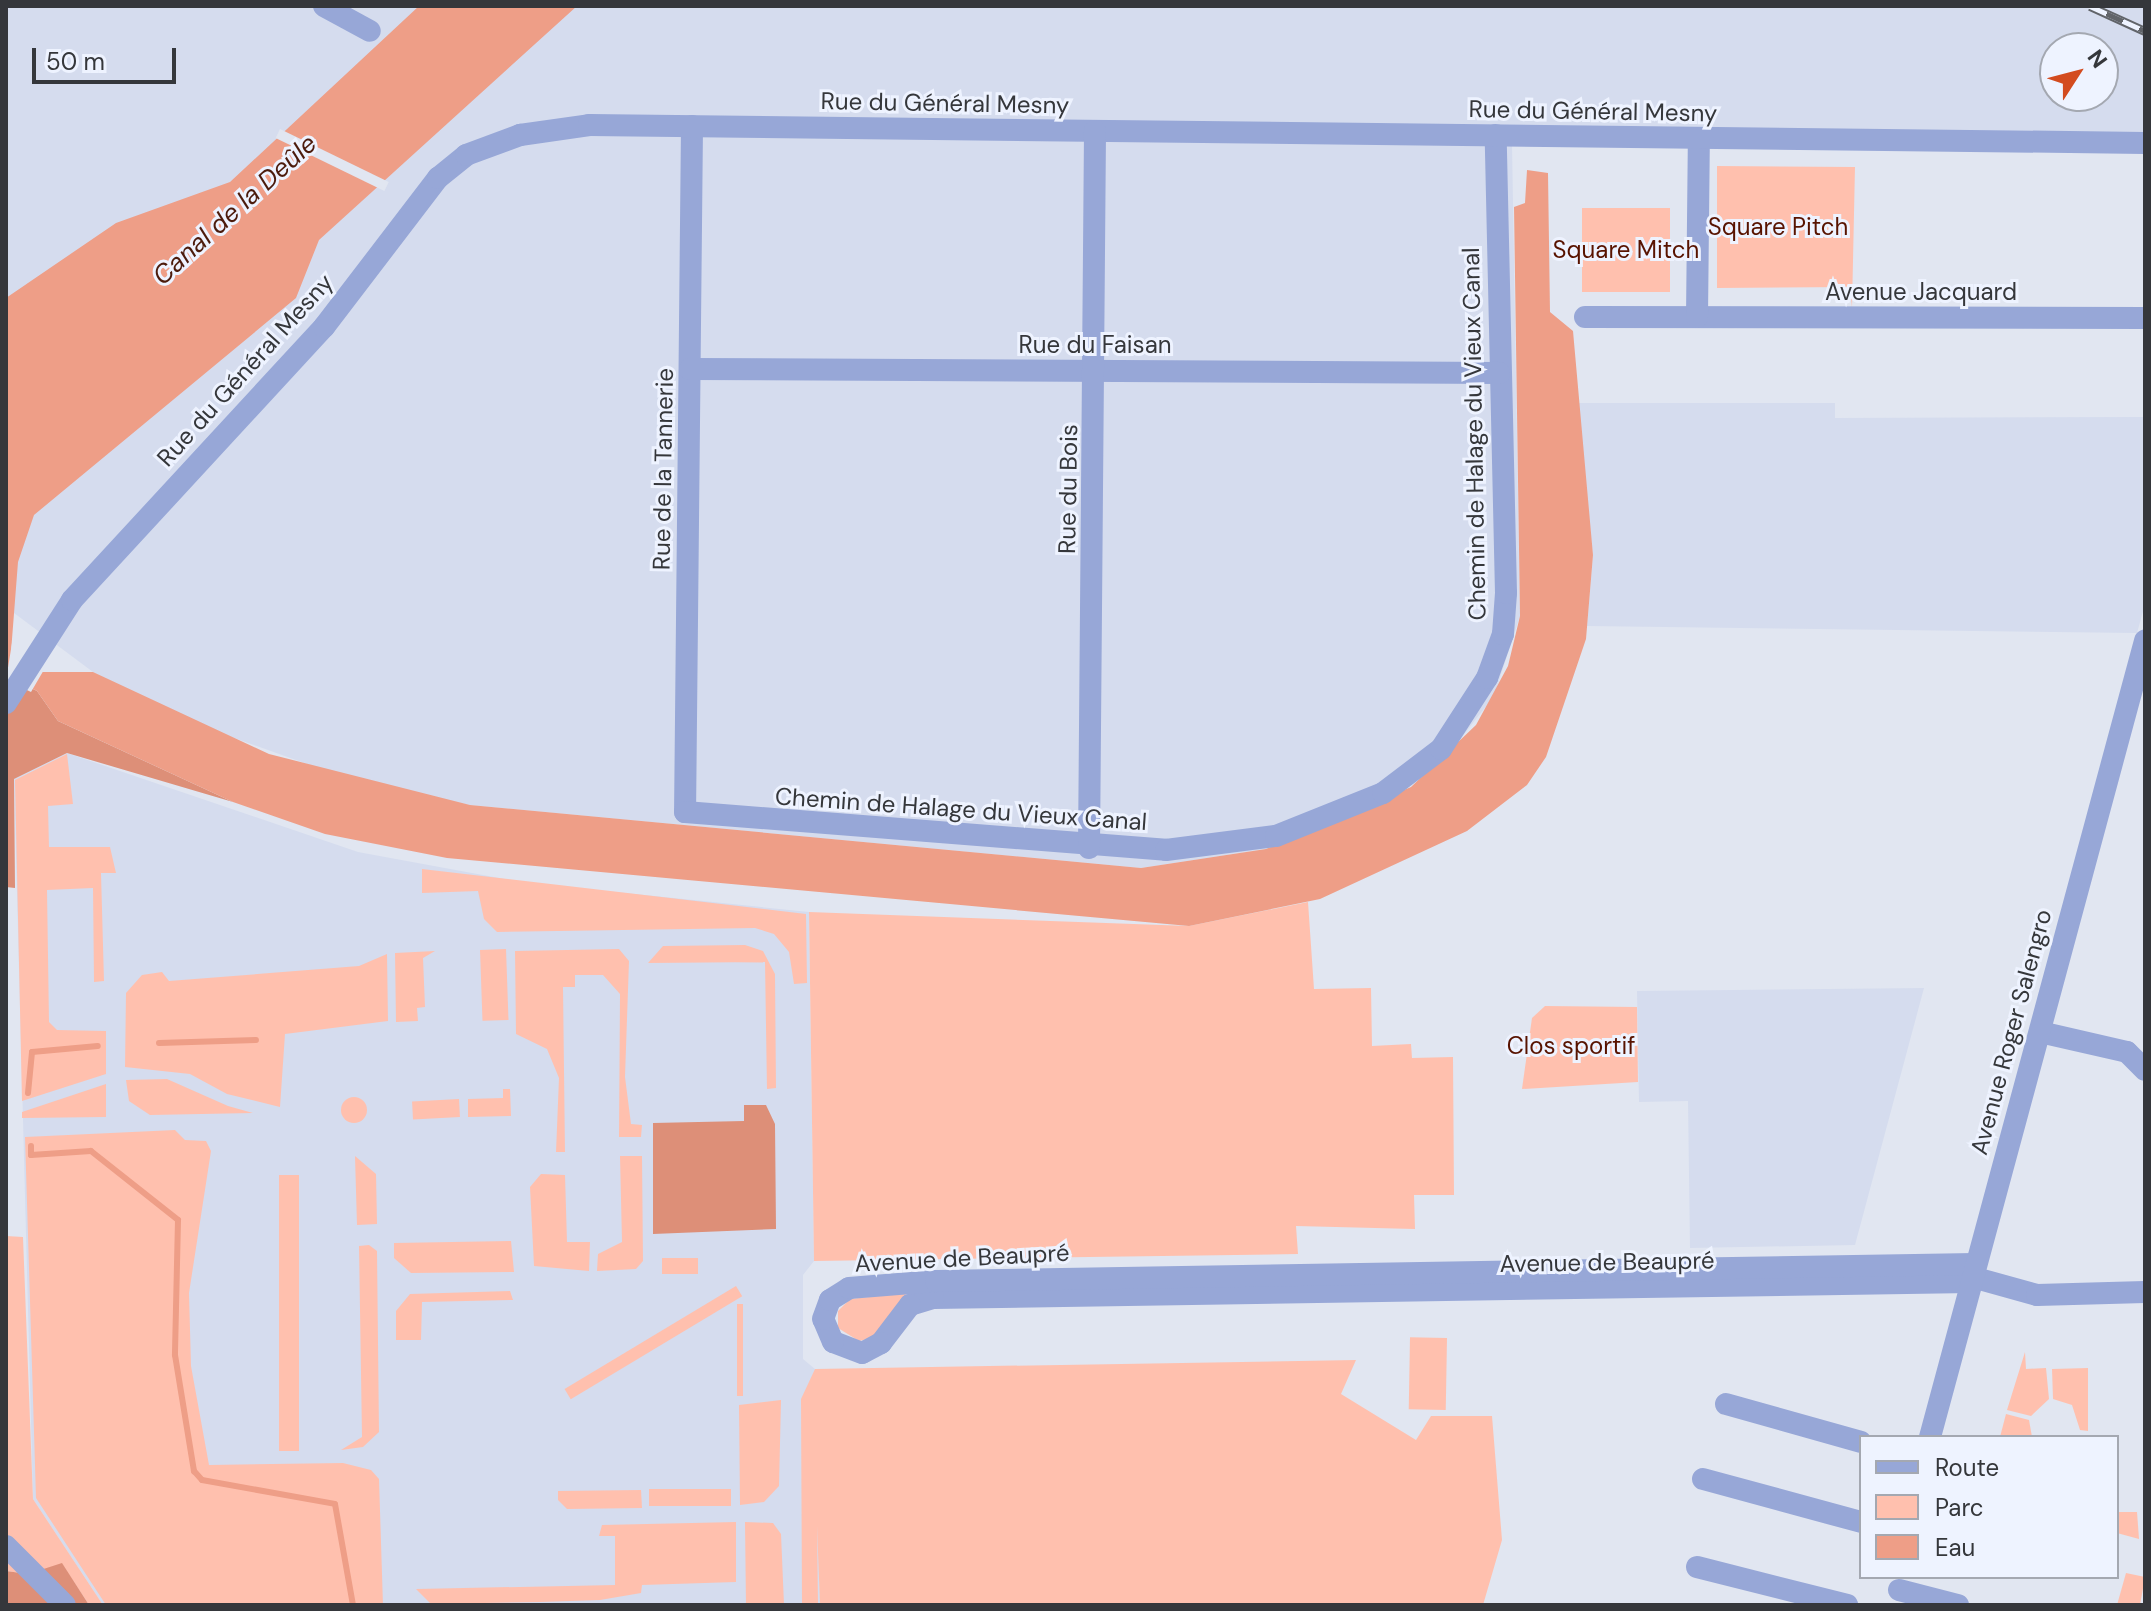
<!DOCTYPE html>
<html>
<head>
<meta charset="utf-8">
<style>
	body { margin:0 }
	#map { position:relative; width:2151px; height:1611px; overflow:hidden; background:#e1e6f1; font-family:"DM Sans",sans-serif }
	div>[style] { position:absolute }
	[style*='--x'] { left:calc(var(--x)*1px); top:calc(var(--y)*1px); width:calc(var(--w)*1px); rotate:calc(var(--a)*1deg) }
	.built>* { inset:0; background:#d5dcee }
	.green>* { inset:0; background:#ffc0ae; transform-origin:0 0 }
	.round { border-radius:50% }
	.forest>* { inset:0; background:#dd8f78 }
	.water>* { inset:0; background:#ee9e87 }
	.pier>* { inset:0; background:#e1e6f1; transform-origin:0 0 }
	.stream>* { height:6px; margin:-3px; padding:0 3px; transform-origin:3px; border-radius:3px; background:#ee9e87 }
	.minor>* { height:22px; margin:-11px; padding:0 11px; transform-origin:11px; border-radius:11px; background:#97a7d7 }
	.rail>* { height:9px; margin-top:-4.5px; transform-origin:0; background:repeating-linear-gradient(90deg,#eef3ff 0 18px,#616469 0 36px); box-sizing:border-box; border-block:2px solid #616469 }
	span { translate:-50% -50%; white-space:nowrap; text-align:center; line-height:1.15; -webkit-text-stroke:6px #eef3ff; paint-order:stroke }
	.street-label { font-size:24px; color:#35373b }
	.park-label { font-size:24px; color:#581300 }
	.water-label { font-size:26px; color:#4c1b0c; font-style:italic }
	.frame { position:absolute; inset:0; border:8px solid #35373b; pointer-events:none }
	.legend { position:absolute; left:1859px; top:1435px; width:260px; height:144px; box-sizing:border-box; background:#eef3ff; border:2px solid #a4a8b1; margin:0; padding:10px 14px; list-style:none; font-size:24px; color:#35373b }
	.legend li { display:flex; align-items:center; gap:16px; height:40px }
	.legend b { width:40px; border:2px solid #a4a8b1 }
	.north { position:absolute; left:2039px; top:32px; width:80px; height:80px; box-sizing:border-box; background:#eef3ff; border:2px solid #a4a8b1; border-radius:50%; rotate:54deg; font-size:22px; font-weight:700; line-height:32px; text-align:center; color:#35373b }
	.north::after { content:''; display:block; margin:auto; width:28px; height:36px; background:#d34b1f; clip-path:polygon(50% 0,100% 100%,50% 72%,0 100%) }
	.scale { position:absolute; left:32px; top:48px; width:144px; height:36px; box-sizing:border-box; border:4px solid #35373b; border-top:0; padding-left:10px; font-size:24px; line-height:28px; white-space:nowrap; color:#35373b; -webkit-text-stroke:6px #eef3ff; paint-order:stroke }
</style>
</head>
<body>
<div id="map">
	<div class="built">
		<i style="clip-path:polygon(evenodd,6px 6px,2145px 6px,2145px 144px,1512px 144px,1520px 616px,1494px 696px,1441px 764px,1333px 826px,1266px 849px,1141px 868px,470px 805px,355px 781px,192px 723px,93px 672px,6px 607px,6px 6px,2055px 48px,2103px 48px,2103px 96px,2055px 96px,2055px 48px)"></i>
		<i style="clip-path:polygon(1576px 403px,1835px 403px,1835px 418px,2145px 417px,2145px 604px,2137px 633px,1587px 626px,1593px 555px)"></i>
		<i style="clip-path:polygon(67px 753px,358px 852px,527px 883px,809px 912px,814px 1261px,803px 1275px,803px 1359px,815px 1369px,820px 1605px,103px 1605px,33px 1499px,14px 779px)"></i>
		<i style="clip-path:polygon(1924px 988px,1855px 1245px,1690px 1248px,1688px 1101px,1639px 1102px,1637px 991px)"></i>
	</div>
	<div class="green">
		<i style="clip-path:polygon(1717px 166px,1855px 167px,1852px 308px,1850px 287px,1717px 288px)"></i>
		<i style="left:1582px;top:208px;width:88px;height:84px"></i>
		<i style="clip-path:polygon(67px 754px,73px 804px,48px 806px,49px 847px,110px 847px,116px 873px,101px 873px,104px 981px,94px 982px,93px 888px,47px 890px,49px 1022px,57px 1030px,106px 1031px,106px 1074px,22px 1101px,15px 780px)"></i>
		<i style="clip-path:polygon(422px 869px,806px 914px,807px 983px,794px 984px,789px 952px,774px 934px,755px 928px,497px 932px,484px 919px,478px 891px,422px 893px)"></i>
		<i style="clip-path:polygon(1308px 902px,1314px 989px,1371px 988px,1372px 1046px,1411px 1044px,1412px 1058px,1453px 1057px,1454px 1195px,1414px 1195px,1415px 1229px,1296px 1226px,1298px 1254px,814px 1261px,809px 912px,1189px 926px)"></i>
		<i style="clip-path:polygon(745px 945px,763px 951px,775px 974px,776px 1088px,767px 1089px,765px 962px,648px 963px,663px 946px)"></i>
		<i style="left:506px;top:949px;width:71px;height:26px;rotate:88deg"></i>
		<i style="clip-path:polygon(619px 949px,629px 961px,625px 1077px,631px 1124px,642px 1125px,641px 1137px,619px 1137px,620px 994px,603px 975px,575px 975px,575px 987px,563px 987px,565px 1152px,556px 1152px,559px 1078px,547px 1049px,516px 1034px,515px 951px)"></i>
		<i style="clip-path:polygon(435px 951px,423px 958px,425px 1007px,417px 1008px,418px 1021px,396px 1022px,395px 953px)"></i>
		<i style="clip-path:polygon(387px 954px,388px 1021px,285px 1034px,280px 1107px,227px 1094px,190px 1074px,125px 1067px,126px 993px,142px 975px,162px 972px,169px 981px,359px 966px)"></i>
		<i style="clip-path:polygon(1545px 1006px,1637px 1007px,1638px 1082px,1522px 1089px,1532px 1018px)"></i>
		<i style="clip-path:polygon(167px 1079px,228px 1106px,253px 1113px,150px 1115px,129px 1101px,126px 1080px)"></i>
		<i style="clip-path:polygon(106px 1084px,106px 1117px,22px 1118px,22px 1112px)"></i>
		<i style="clip-path:polygon(503px 1089px,510px 1089px,511px 1116px,468px 1117px,468px 1099px,503px 1098px)"></i>
		<i class="round" style="left:341px;top:1097px;width:26px;height:26px"></i>
		<i style="left:459px;top:1099px;width:18px;height:47px;rotate:87deg"></i>
		<i style="clip-path:polygon(175px 1130px,185px 1140px,206px 1141px,211px 1151px,189px 1293px,191px 1366px,209px 1465px,343px 1463px,371px 1470px,379px 1479px,383px 1605px,106px 1605px,36px 1498px,25px 1137px)"></i>
		<i style="clip-path:polygon(355px 1156px,376px 1174px,377px 1224px,357px 1225px)"></i>
		<i style="clip-path:polygon(620px 1156px,642px 1156px,643px 1261px,636px 1269px,597px 1271px,598px 1254px,622px 1242px)"></i>
		<i style="clip-path:polygon(541px 1174px,565px 1175px,567px 1242px,590px 1242px,589px 1271px,534px 1266px,530px 1187px)"></i>
		<i style="left:279px;top:1175px;width:20px;height:276px"></i>
		<i style="clip-path:polygon(6px 1236px,23px 1237px,33px 1499px,103px 1605px,89px 1605px,62px 1564px,28px 1574px,6px 1571px)"></i>
		<i style="clip-path:polygon(511px 1241px,514px 1272px,411px 1273px,394px 1258px,394px 1243px)"></i>
		<i style="clip-path:polygon(369px 1245px,377px 1251px,379px 1432px,363px 1447px,341px 1450px,362px 1437px,359px 1246px)"></i>
		<i style="left:698px;top:1258px;width:16px;height:36px;rotate:90deg"></i>
		<i style="left:736px;top:1286px;width:12px;height:200px;rotate:59deg"></i>
		<i style="clip-path:polygon(510px 1291px,513px 1300px,422px 1302px,421px 1340px,396px 1340px,396px 1311px,410px 1294px)"></i>
		<i style="clip-path:polygon(907px 1293px,872px 1338px,859px 1341px,838px 1328px,838px 1311px,850px 1299px)"></i>
		<i style="left:737px;top:1304px;width:6px;height:92px"></i>
		<i style="left:1447px;top:1338px;width:72px;height:37px;rotate:91deg"></i>
		<i style="clip-path:polygon(2025px 1352px,2026px 1369px,2046px 1368px,2049px 1399px,2031px 1416px,2007px 1410px)"></i>
		<i style="clip-path:polygon(1356px 1360px,1341px 1394px,1416px 1440px,1431px 1416px,1492px 1416px,1502px 1540px,1483px 1605px,820px 1605px,817px 1526px,818px 1605px,802px 1605px,801px 1399px,815px 1369px)"></i>
		<i style="clip-path:polygon(2088px 1368px,2088px 1431px,2080px 1430px,2072px 1405px,2053px 1399px,2052px 1369px)"></i>
		<i style="clip-path:polygon(781px 1400px,779px 1486px,764px 1502px,740px 1505px,739px 1405px)"></i>
		<i style="clip-path:polygon(2006px 1414px,2029px 1420px,2032px 1437px,2000px 1437px)"></i>
		<i style="left:731px;top:1489px;width:17px;height:82px;rotate:90deg"></i>
		<i style="clip-path:polygon(641px 1490px,642px 1508px,567px 1509px,558px 1500px,558px 1491px)"></i>
		<i style="clip-path:polygon(2117px 1512px,2137px 1512px,2139px 1539px,2117px 1533px)"></i>
		<i style="clip-path:polygon(736px 1522px,736px 1582px,642px 1585px,641px 1593px,600px 1600px,540px 1602px,431px 1604px,416px 1589px,615px 1585px,615px 1536px,599px 1536px,602px 1525px)"></i>
		<i style="clip-path:polygon(745px 1522px,773px 1523px,781px 1534px,784px 1605px,746px 1605px)"></i>
		<i style="clip-path:polygon(2126px 1573px,2145px 1577px,2140px 1605px,2117px 1605px)"></i>
	</div>
	<div class="forest">
		<i style="clip-path:polygon(6px 676px,37px 691px,58px 721px,233px 802px,67px 753px,14px 779px,15px 888px,6px 887px)"></i>
		<i style="clip-path:polygon(744px 1105px,766px 1105px,775px 1124px,776px 1229px,653px 1234px,653px 1123px,744px 1121px)"></i>
		<i style="clip-path:polygon(62px 1563px,89px 1605px,6px 1605px,6px 1571px,28px 1574px)"></i>
	</div>
	<div class="water">
		<i style="clip-path:polygon(419px 6px,577px 6px,319px 240px,296px 298px,34px 515px,18px 562px,11px 652px,41px 672px,93px 672px,269px 754px,470px 805px,1141px 868px,1266px 849px,1411px 787px,1476px 725px,1508px 666px,1520px 616px,1514px 207px,1525px 203px,1527px 170px,1548px 173px,1550px 312px,1573px 331px,1593px 555px,1586px 639px,1546px 757px,1527px 785px,1467px 831px,1320px 899px,1189px 926px,447px 858px,325px 834px,233px 802px,58px 721px,37px 691px,6px 676px,6px 298px,116px 223px,230px 182px)"></i>
	</div>
	<div class="pier">
		<i style="left:280px;top:129px;width:121px;height:10px;rotate:26deg"></i>
		<i style="clip-path:polygon(12px 643px,25px 662px,45px 668px,31px 692px,6px 680px)"></i>
	</div>
	<div class="stream">
		<i style="--x:159;--y:1043;--w:97;--a:-1.8"></i>
		<i style="--x:28;--y:1093;--w:41;--a:-84.4"></i>
		<i style="--x:32;--y:1052;--w:66;--a:-5.2"></i>
		<i style="--x:31;--y:1146;--w:9;--a:90"></i>
		<i style="--x:31;--y:1155;--w:60;--a:-3.8"></i>
		<i style="--x:91;--y:1151;--w:111;--a:38.4"></i>
		<i style="--x:178;--y:1220;--w:135;--a:91.3"></i>
		<i style="--x:175;--y:1355;--w:118;--a:80.7"></i>
		<i style="--x:194;--y:1471;--w:12;--a:48"></i>
		<i style="--x:202;--y:1480;--w:135;--a:10.2"></i>
		<i style="--x:335;--y:1504;--w:103;--a:79.9"></i>
	</div>
	<div class="minor">
		<i style="--x:324;--y:6;--w:52;--a:28.5"></i>
		<i style="--x:692;--y:126;--w:686;--a:90.58"></i>
		<i style="--x:685;--y:812;--w:482;--a:4.5"></i>
		<i style="--x:1166;--y:850;--w:111;--a:-7.3"></i>
		<i style="--x:1276;--y:836;--w:115;--a:-21.9"></i>
		<i style="--x:1383;--y:793;--w:73;--a:-37.2"></i>
		<i style="--x:1441;--y:749;--w:85;--a:-57.1"></i>
		<i style="--x:1487;--y:678;--w:47;--a:-70"></i>
		<i style="--x:1503;--y:634;--w:41;--a:-85.8"></i>
		<i style="--x:1506;--y:593;--w:458;--a:-91.3"></i>
		<i style="--x:1585;--y:317;--w:560;--a:0.1"></i>
		<i style="--x:1697;--y:317;--w:178;--a:-89.4"></i>
		<i style="--x:690;--y:369;--w:809;--a:0.28"></i>
		<i style="--x:6;--y:703;--w:122;--a:-57.3"></i>
		<i style="--x:72;--y:600;--w:372;--a:-47.3"></i>
		<i style="--x:324;--y:327;--w:188;--a:-52.6"></i>
		<i style="--x:438;--y:178;--w:36;--a:-39"></i>
		<i style="--x:466;--y:155;--w:58;--a:-20.3"></i>
		<i style="--x:520;--y:135;--w:70;--a:-8.2"></i>
		<i style="--x:589;--y:125;--w:1556;--a:0.66"></i>
		<i style="--x:1089;--y:848;--w:717;--a:-89.52"></i>
		<i style="--x:2040;--y:1032;--w:89;--a:12.9"></i>
		<i style="--x:2127;--y:1052;--w:25;--a:45"></i>
		<i style="--x:1972;--y:1277;--w:67;--a:15.5"></i>
		<i style="--x:2037;--y:1295;--w:108;--a:-1.6"></i>
		<i style="--x:1971;--y:1282;--w:1038;--a:179.12"></i>
		<i style="--x:933;--y:1298;--w:24;--a:163"></i>
		<i style="--x:910;--y:1305;--w:48;--a:127.3"></i>
		<i style="--x:881;--y:1343;--w:21;--a:152"></i>
		<i style="--x:862;--y:1353;--w:31;--a:-159"></i>
		<i style="--x:833;--y:1342;--w:25;--a:-113"></i>
		<i style="--x:823;--y:1319;--w:20;--a:-70"></i>
		<i style="--x:830;--y:1300;--w:22;--a:-32"></i>
		<i style="--x:849;--y:1288;--w:87;--a:-4.6"></i>
		<i style="--x:936;--y:1281;--w:1039;--a:-0.94"></i>
		<i style="--x:1726;--y:1404;--w:140;--a:15.7"></i>
		<i style="--x:1930;--y:1437;--w:825;--a:-74.89"></i>
		<i style="--x:1703;--y:1479;--w:164;--a:15.2"></i>
		<i style="--x:6;--y:1546;--w:83;--a:45"></i>
		<i style="--x:1697;--y:1567;--w:155;--a:14.2"></i>
		<i style="--x:1899;--y:1590;--w:61;--a:14.3"></i>
	</div>
	<div class="rail">
		<i style="--x:2090;--y:6;--w:60;--a:24.4"></i>
	</div>
	<div class="street-label">
		<span style="left:945px;top:103px;rotate:1deg">Rue du Général Mesny</span>
		<span style="left:1593px;top:111px;rotate:1deg">Rue du Général Mesny</span>
		<span style="left:1921px;top:292px">Avenue Jacquard</span>
		<span style="left:1095px;top:345px">Rue du Faisan</span>
		<span style="left:245px;top:370px;rotate:-48deg">Rue du Général Mesny</span>
		<span style="left:1474px;top:434px;rotate:-91deg">Chemin de Halage du Vieux Canal</span>
		<span style="left:663px;top:469px;rotate:-89deg">Rue de la Tannerie</span>
		<span style="left:1068px;top:489px;rotate:-89deg">Rue du Bois</span>
		<span style="left:961px;top:809px;rotate:4deg">Chemin de Halage du Vieux Canal</span>
		<span style="left:2011px;top:1032px;rotate:-75deg">Avenue Roger Salengro</span>
		<span style="left:962px;top:1258px;rotate:-3deg">Avenue de Beaupré</span>
		<span style="left:1607px;top:1262px;rotate:-1deg">Avenue de Beaupré</span>
	</div>
	<div class="park-label">
		<span style="left:1778px;top:227px">Square Pitch</span>
		<span style="left:1626px;top:250px">Square Mitch</span>
		<span style="left:1571px;top:1046px">Clos sportif</span>
	</div>
	<div class="water-label">
		<span style="left:235px;top:210px;rotate:-42deg">Canal de la Deûle</span>
	</div>
	<div class="frame"></div>
	<ul class="legend">
	<li><b style="height:10px;background:#97a7d7"></b>Route</li>
	<li><b style="height:22px;background:#ffc0ae"></b>Parc</li>
	<li><b style="height:22px;background:#ee9e87"></b>Eau</li>
	</ul>
	<div class="north">N</div>
	<div class="scale">50 m</div>
</div>
</body>
</html>
